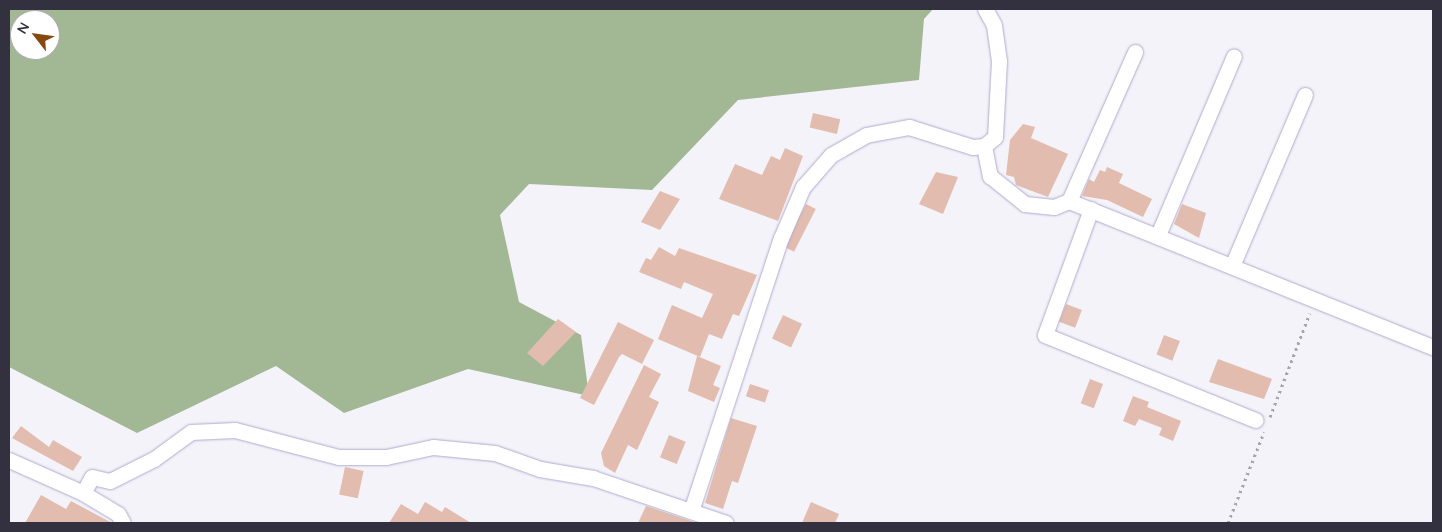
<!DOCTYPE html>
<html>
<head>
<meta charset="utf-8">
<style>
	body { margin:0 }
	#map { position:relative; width:1442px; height:532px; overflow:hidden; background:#f4f3fa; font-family:Quicksand,sans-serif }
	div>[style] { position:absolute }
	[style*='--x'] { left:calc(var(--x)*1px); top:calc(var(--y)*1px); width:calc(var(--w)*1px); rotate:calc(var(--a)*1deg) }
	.forest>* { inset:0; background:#a2b794 }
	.building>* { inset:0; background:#e2bcae; transform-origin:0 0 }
	.path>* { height:3px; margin-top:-1.5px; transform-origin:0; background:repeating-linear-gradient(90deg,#a6a5ae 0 2.5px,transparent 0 6.5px) }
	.roads { filter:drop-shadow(0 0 1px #afaacc) drop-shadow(0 0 1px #afaacc) }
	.minor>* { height:15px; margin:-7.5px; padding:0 7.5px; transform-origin:7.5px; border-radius:7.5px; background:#fff }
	span { translate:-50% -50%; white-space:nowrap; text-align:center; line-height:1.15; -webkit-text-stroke:4px #fff; paint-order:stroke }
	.frame { position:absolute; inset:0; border:10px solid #33313f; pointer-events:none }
	.north { position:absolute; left:10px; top:10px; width:50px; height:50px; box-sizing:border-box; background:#fff; border:1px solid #adadb2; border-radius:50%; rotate:300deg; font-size:14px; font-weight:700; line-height:20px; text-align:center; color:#33313f }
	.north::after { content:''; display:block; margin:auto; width:18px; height:22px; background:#88490e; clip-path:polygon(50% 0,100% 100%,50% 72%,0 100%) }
</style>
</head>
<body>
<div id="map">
	<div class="forest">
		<i style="clip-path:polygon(evenodd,9px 9px,933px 9px,924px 19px,919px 80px,738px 100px,652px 190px,529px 184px,500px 215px,519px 302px,581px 335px,589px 396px,468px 369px,344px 413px,276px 366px,137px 433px,9px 367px,9px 9px,20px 20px,50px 20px,50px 50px,20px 50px,20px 20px)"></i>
	</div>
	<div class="building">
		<i style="left:813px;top:113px;width:28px;height:15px;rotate:13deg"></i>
		<i style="clip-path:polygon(1023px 124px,1035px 127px,1031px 138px,1068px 154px,1048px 197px,1016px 185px,1014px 177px,1006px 175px,1010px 140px)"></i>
		<i style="clip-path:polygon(785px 148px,803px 156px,778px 221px,719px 199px,735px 164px,762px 175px,771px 156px,780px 160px)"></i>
		<i style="clip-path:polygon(1107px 167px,1123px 174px,1119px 183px,1152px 199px,1143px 217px,1107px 200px,1082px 196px,1089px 179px,1094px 182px,1100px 170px,1105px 172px)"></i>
		<i style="clip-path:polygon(936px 172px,958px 177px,943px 214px,919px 204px)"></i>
		<i style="clip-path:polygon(660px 191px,680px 199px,660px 230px,641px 222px)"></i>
		<i style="left:806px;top:204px;width:11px;height:48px;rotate:27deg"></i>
		<i style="clip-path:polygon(1182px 204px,1206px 213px,1199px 238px,1174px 224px)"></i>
		<i style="clip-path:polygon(659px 247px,675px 256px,679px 248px,757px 275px,739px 316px,733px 314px,722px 339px,709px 334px,700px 357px,658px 339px,672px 305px,702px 318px,713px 294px,684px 282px,681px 289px,639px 272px,646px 258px,651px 260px)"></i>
		<i style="left:1066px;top:304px;width:17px;height:19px;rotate:21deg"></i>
		<i style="left:783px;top:315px;width:21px;height:26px;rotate:25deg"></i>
		<i style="clip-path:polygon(558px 319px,576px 332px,543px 366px,527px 353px)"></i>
		<i style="clip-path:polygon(618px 322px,654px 340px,642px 364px,622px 354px,619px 357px,594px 405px,580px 398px)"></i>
		<i style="left:1164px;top:335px;width:17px;height:21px;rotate:21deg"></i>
		<i style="clip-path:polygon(697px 356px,721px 366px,713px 385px,720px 388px,714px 402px,688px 391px)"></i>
		<i style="clip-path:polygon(1218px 359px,1272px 379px,1264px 399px,1209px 382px)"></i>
		<i style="clip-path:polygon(644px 365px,661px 374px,649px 397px,659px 402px,637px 450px,628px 445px,615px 473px,604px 466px,601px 453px)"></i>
		<i style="left:1090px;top:379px;width:14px;height:26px;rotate:21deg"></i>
		<i style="left:750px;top:384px;width:20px;height:13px;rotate:18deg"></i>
		<i style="clip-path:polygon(1133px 396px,1149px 402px,1147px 407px,1181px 421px,1173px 441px,1159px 435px,1162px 428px,1139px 419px,1135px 426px,1123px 421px)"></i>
		<i style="clip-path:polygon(731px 418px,757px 426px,738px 483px,732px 481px,723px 509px,705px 503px)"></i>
		<i style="clip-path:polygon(21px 426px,49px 447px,53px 440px,82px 457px,73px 471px,12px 438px)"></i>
		<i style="left:669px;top:435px;width:18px;height:24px;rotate:22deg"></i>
		<i style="left:345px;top:467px;width:19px;height:28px;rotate:12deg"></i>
		<i style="clip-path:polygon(41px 495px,66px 509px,71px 501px,112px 523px,25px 523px)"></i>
		<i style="clip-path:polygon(425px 502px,442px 512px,445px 507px,471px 523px,389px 523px,401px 504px,418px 514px)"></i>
		<i style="clip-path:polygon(811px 502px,839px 514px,835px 523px,802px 523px)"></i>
		<i style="clip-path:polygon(646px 506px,697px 523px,638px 523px)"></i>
	</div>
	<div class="path">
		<i style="--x:1270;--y:417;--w:111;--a:-69"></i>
		<i style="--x:1228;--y:523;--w:98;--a:-68.4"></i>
	</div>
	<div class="roads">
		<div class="minor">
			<i style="--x:984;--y:146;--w:31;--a:79"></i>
			<i style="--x:990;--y:176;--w:45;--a:38.7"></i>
			<i style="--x:1025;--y:204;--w:29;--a:6"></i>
			<i style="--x:1054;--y:207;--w:16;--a:-22"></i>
			<i style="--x:1069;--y:201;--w:392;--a:21.9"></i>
			<i style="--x:1069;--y:201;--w:163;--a:-66.1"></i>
			<i style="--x:1091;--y:209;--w:134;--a:110.1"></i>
			<i style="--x:1045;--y:335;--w:227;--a:22"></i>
			<i style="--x:1158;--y:235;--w:194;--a:-67"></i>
			<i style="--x:1232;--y:266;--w:186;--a:-66.9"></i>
			<i style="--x:9;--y:460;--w:81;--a:24"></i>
			<i style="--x:83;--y:493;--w:41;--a:31"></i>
			<i style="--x:118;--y:514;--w:10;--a:61"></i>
			<i style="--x:83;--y:493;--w:18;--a:-61"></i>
			<i style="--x:92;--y:477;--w:18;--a:13"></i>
			<i style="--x:110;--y:481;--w:49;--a:-26.6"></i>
			<i style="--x:154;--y:459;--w:46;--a:-36.1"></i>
			<i style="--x:191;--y:432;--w:44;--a:-2.6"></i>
			<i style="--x:235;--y:430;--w:107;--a:14.6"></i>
			<i style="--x:339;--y:457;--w:47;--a:0"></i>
			<i style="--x:386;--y:457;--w:48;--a:-12"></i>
			<i style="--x:433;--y:447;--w:62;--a:5.5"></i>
			<i style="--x:495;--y:453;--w:48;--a:19.6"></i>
			<i style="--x:540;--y:469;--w:54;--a:9.6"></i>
			<i style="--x:593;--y:478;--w:140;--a:18.7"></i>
			<i style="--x:691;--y:511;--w:287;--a:-71.8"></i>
			<i style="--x:781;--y:238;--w:56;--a:-66.7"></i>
			<i style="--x:803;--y:187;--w:43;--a:-48.8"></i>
			<i style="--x:831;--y:155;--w:40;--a:-29.7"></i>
			<i style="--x:866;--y:135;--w:44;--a:-10.5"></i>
			<i style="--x:909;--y:127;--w:67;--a:17.4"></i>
			<i style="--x:973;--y:147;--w:11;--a:-5"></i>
			<i style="--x:984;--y:146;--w:14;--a:-39"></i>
			<i style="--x:995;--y:137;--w:76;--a:-87"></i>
			<i style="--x:999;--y:61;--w:36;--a:-98"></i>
			<i style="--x:994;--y:25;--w:18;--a:-119"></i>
		</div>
	</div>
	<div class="frame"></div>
	<div class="north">N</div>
</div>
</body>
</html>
